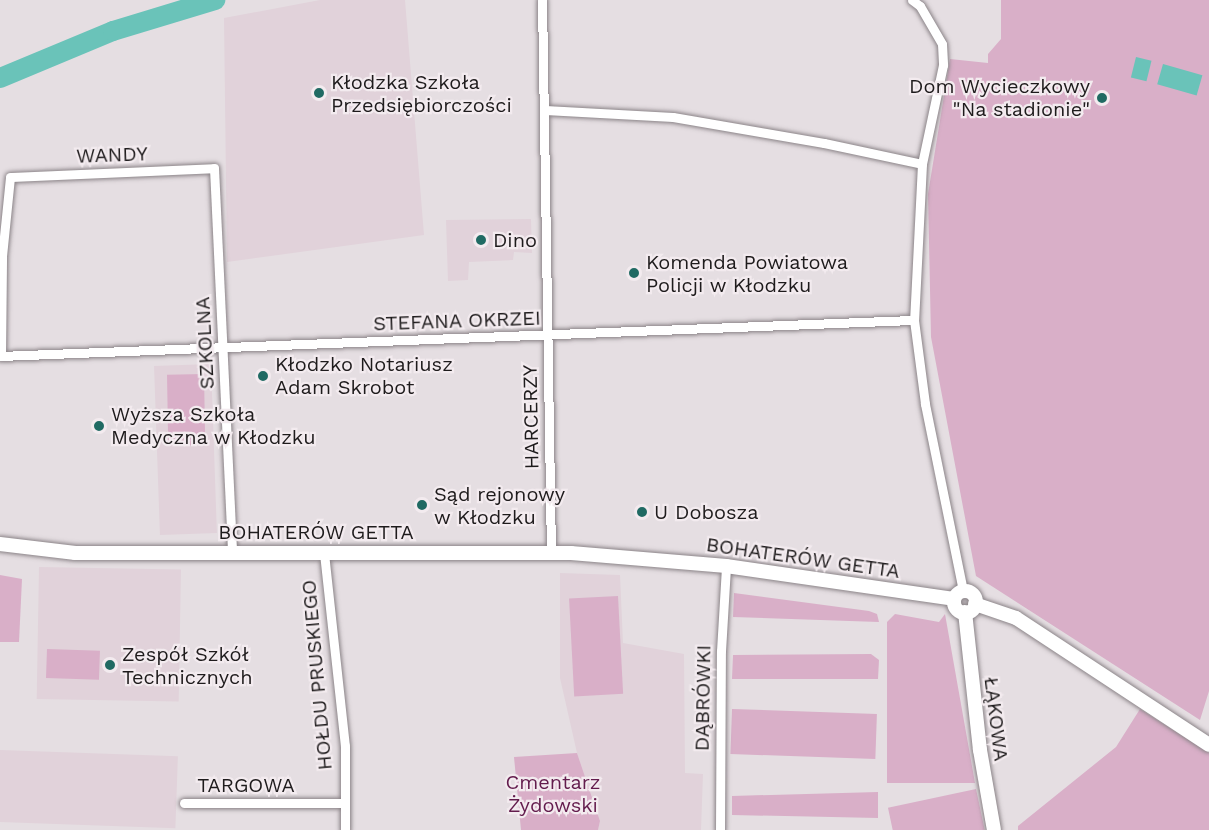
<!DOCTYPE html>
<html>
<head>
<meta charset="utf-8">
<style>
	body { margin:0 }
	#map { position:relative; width:1209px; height:830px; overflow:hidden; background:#e5dee2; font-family:"Work Sans",sans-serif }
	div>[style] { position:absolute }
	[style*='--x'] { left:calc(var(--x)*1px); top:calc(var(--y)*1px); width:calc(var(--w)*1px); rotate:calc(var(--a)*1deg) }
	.built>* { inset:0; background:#e1d2da; transform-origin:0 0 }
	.green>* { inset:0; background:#d9afc8; transform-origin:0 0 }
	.water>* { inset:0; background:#6ac3b9; transform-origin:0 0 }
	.river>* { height:20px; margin:-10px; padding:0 10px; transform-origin:10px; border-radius:10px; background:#6ac3b9 }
	.roads { filter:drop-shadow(0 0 2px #8b8488) drop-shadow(0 0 2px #8b8488) }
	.street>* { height:9px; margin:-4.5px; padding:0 4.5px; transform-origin:4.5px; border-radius:4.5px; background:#fff }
	.secondary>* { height:14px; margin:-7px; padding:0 7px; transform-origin:7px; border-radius:7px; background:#fff }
	.secondary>.ring { margin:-7px; padding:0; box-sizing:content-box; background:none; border:14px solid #fff; border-radius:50% }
	.dots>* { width:16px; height:16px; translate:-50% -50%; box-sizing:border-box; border:3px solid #f3ebef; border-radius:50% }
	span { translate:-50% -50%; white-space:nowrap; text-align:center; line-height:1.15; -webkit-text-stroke:4.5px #f3ebef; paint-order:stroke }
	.poi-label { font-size:20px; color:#1e1b1c }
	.left { translate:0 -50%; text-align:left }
	.right { translate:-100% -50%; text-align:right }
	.street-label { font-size:20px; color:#1e1b1c }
	.park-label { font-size:20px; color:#631c4d }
</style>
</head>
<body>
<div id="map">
	<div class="built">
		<i style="clip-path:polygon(320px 0,405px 0,424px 235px,227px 262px,224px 18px)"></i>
		<i style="clip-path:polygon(531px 219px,532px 253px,514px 252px,513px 260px,469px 262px,468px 280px,448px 281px,446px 220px)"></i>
		<i style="left:211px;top:364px;width:169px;height:57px;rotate:88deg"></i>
		<i style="left:39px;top:567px;width:142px;height:132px;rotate:1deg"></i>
		<i style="clip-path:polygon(560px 573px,620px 575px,623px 643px,684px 654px,685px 773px,703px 774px,701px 830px,598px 830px,600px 821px,577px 753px,560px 678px)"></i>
		<i style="left:0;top:750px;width:178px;height:72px;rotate:2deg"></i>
	</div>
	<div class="green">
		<i style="clip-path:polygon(1001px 0,1209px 0,1209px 691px,1200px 720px,976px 576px,931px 337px,928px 194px,950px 59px,988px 63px,988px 54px,1001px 39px)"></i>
		<i style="left:204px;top:374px;width:71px;height:37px;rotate:89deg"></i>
		<i style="clip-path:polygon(0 575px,22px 579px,19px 642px,0 642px)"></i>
		<i style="clip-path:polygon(734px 593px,869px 611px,877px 614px,879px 622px,733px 617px)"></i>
		<i style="left:618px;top:596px;width:98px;height:49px;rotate:87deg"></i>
		<i style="clip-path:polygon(895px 614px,939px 622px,945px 614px,975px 783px,887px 783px,887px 622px)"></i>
		<i style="left:47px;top:649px;width:53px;height:29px;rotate:2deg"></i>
		<i style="clip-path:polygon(871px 654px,879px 660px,878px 679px,732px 679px,733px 655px)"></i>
		<i style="left:732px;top:709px;width:145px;height:45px;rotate:2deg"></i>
		<i style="clip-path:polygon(1140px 709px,1209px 753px,1209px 830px,1018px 830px,1018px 826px,1116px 747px)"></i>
		<i style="clip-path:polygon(577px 753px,600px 821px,598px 830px,521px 830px,514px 757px)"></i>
		<i style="left:976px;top:789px;width:42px;height:90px;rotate:78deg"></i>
		<i style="clip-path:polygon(878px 792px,878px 818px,732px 815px,732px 796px)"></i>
	</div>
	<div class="water">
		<i style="left:1136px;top:57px;width:16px;height:21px;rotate:14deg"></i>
		<i style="left:1163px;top:64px;width:41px;height:21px;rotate:16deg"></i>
	</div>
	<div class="river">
		<i style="--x:0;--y:78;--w:122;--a:-22.6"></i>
		<i style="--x:113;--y:31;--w:107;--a:-16.9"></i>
	</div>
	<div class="roads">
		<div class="street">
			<i style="--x:542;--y:0;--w:553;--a:89.07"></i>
			<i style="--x:912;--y:0;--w:10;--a:37"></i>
			<i style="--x:920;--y:6;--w:44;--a:59.9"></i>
			<i style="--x:942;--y:44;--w:21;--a:87"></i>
			<i style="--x:943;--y:65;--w:101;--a:102"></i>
			<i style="--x:922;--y:164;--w:156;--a:92.9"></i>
			<i style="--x:914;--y:320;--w:85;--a:82.5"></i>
			<i style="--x:925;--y:404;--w:191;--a:78.5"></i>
			<i style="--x:545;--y:110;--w:128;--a:3.1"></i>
			<i style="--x:673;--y:117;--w:153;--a:9.8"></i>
			<i style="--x:824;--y:143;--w:100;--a:12.1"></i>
			<i style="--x:0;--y:356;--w:915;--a:-2.26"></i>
			<i style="--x:1;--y:356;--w:100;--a:-89.4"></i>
			<i style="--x:2;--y:256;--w:79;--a:-84.2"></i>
			<i style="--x:10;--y:177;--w:204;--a:-2.5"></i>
			<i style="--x:214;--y:168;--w:384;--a:87.3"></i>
			<i style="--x:324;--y:553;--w:194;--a:83.8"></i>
			<i style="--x:345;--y:746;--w:84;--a:90"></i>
			<i style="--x:184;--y:803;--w:160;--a:0"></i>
			<i style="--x:720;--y:830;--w:179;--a:-89.7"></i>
			<i style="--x:721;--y:651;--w:85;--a:-86.6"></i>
		</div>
		<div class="secondary">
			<i style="--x:0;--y:544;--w:76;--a:6.8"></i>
			<i style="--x:75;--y:553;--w:496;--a:0"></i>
			<i style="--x:571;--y:553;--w:156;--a:4.8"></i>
			<i style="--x:726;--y:566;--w:230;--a:8.2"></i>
			<i class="ring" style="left:954px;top:591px;width:8px;height:8px"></i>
			<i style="--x:975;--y:604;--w:43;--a:18.9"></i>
			<i style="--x:1016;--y:618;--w:231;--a:33.3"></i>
			<i style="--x:965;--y:612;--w:139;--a:83.8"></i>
			<i style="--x:980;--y:750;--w:81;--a:80.1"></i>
		</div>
	</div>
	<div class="dots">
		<i style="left:319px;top:93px;background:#206a63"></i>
		<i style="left:1102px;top:98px;background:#206a63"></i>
		<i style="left:481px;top:240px;background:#206a63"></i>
		<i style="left:634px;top:273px;background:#206a63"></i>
		<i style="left:263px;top:376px;background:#206a63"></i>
		<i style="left:99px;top:426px;background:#206a63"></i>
		<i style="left:422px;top:505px;background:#206a63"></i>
		<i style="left:642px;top:512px;background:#206a63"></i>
		<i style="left:110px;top:665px;background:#206a63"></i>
	</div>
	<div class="poi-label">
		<span class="left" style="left:331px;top:94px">Kłodzka Szkoła<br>Przedsiębiorczości</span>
		<span class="right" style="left:1090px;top:98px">Dom Wycieczkowy<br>"Na stadionie"</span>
		<span class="left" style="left:493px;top:240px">Dino</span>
		<span class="left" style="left:646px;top:274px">Komenda Powiatowa<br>Policji w Kłodzku</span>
		<span class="left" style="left:275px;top:376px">Kłodzko Notariusz<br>Adam Skrobot</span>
		<span class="left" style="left:111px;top:426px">Wyższa Szkoła<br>Medyczna w Kłodzku</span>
		<span class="left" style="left:434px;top:506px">Sąd rejonowy<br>w Kłodzku</span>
		<span class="left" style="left:654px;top:512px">U Dobosza</span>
		<span class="left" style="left:122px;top:666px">Zespół Szkół<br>Technicznych</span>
	</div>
	<div class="street-label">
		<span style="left:112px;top:155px;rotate:-2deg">WANDY</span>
		<span style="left:457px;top:321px;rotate:-2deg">STEFANA OKRZEI</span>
		<span style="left:205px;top:343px;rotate:-93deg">SZKOLNA</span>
		<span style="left:531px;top:417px;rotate:-91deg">HARCERZY</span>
		<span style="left:316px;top:532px">BOHATERÓW GETTA</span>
		<span style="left:803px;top:558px;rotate:8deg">BOHATERÓW GETTA</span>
		<span style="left:317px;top:675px;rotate:-95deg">HOŁDU PRUSKIEGO</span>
		<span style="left:703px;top:698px;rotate:-89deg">DĄBRÓWKI</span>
		<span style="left:996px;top:719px;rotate:83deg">ŁĄKOWA</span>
		<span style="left:246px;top:785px">TARGOWA</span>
	</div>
	<div class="park-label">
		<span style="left:553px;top:794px">Cmentarz<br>Żydowski</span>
	</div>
</div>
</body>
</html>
